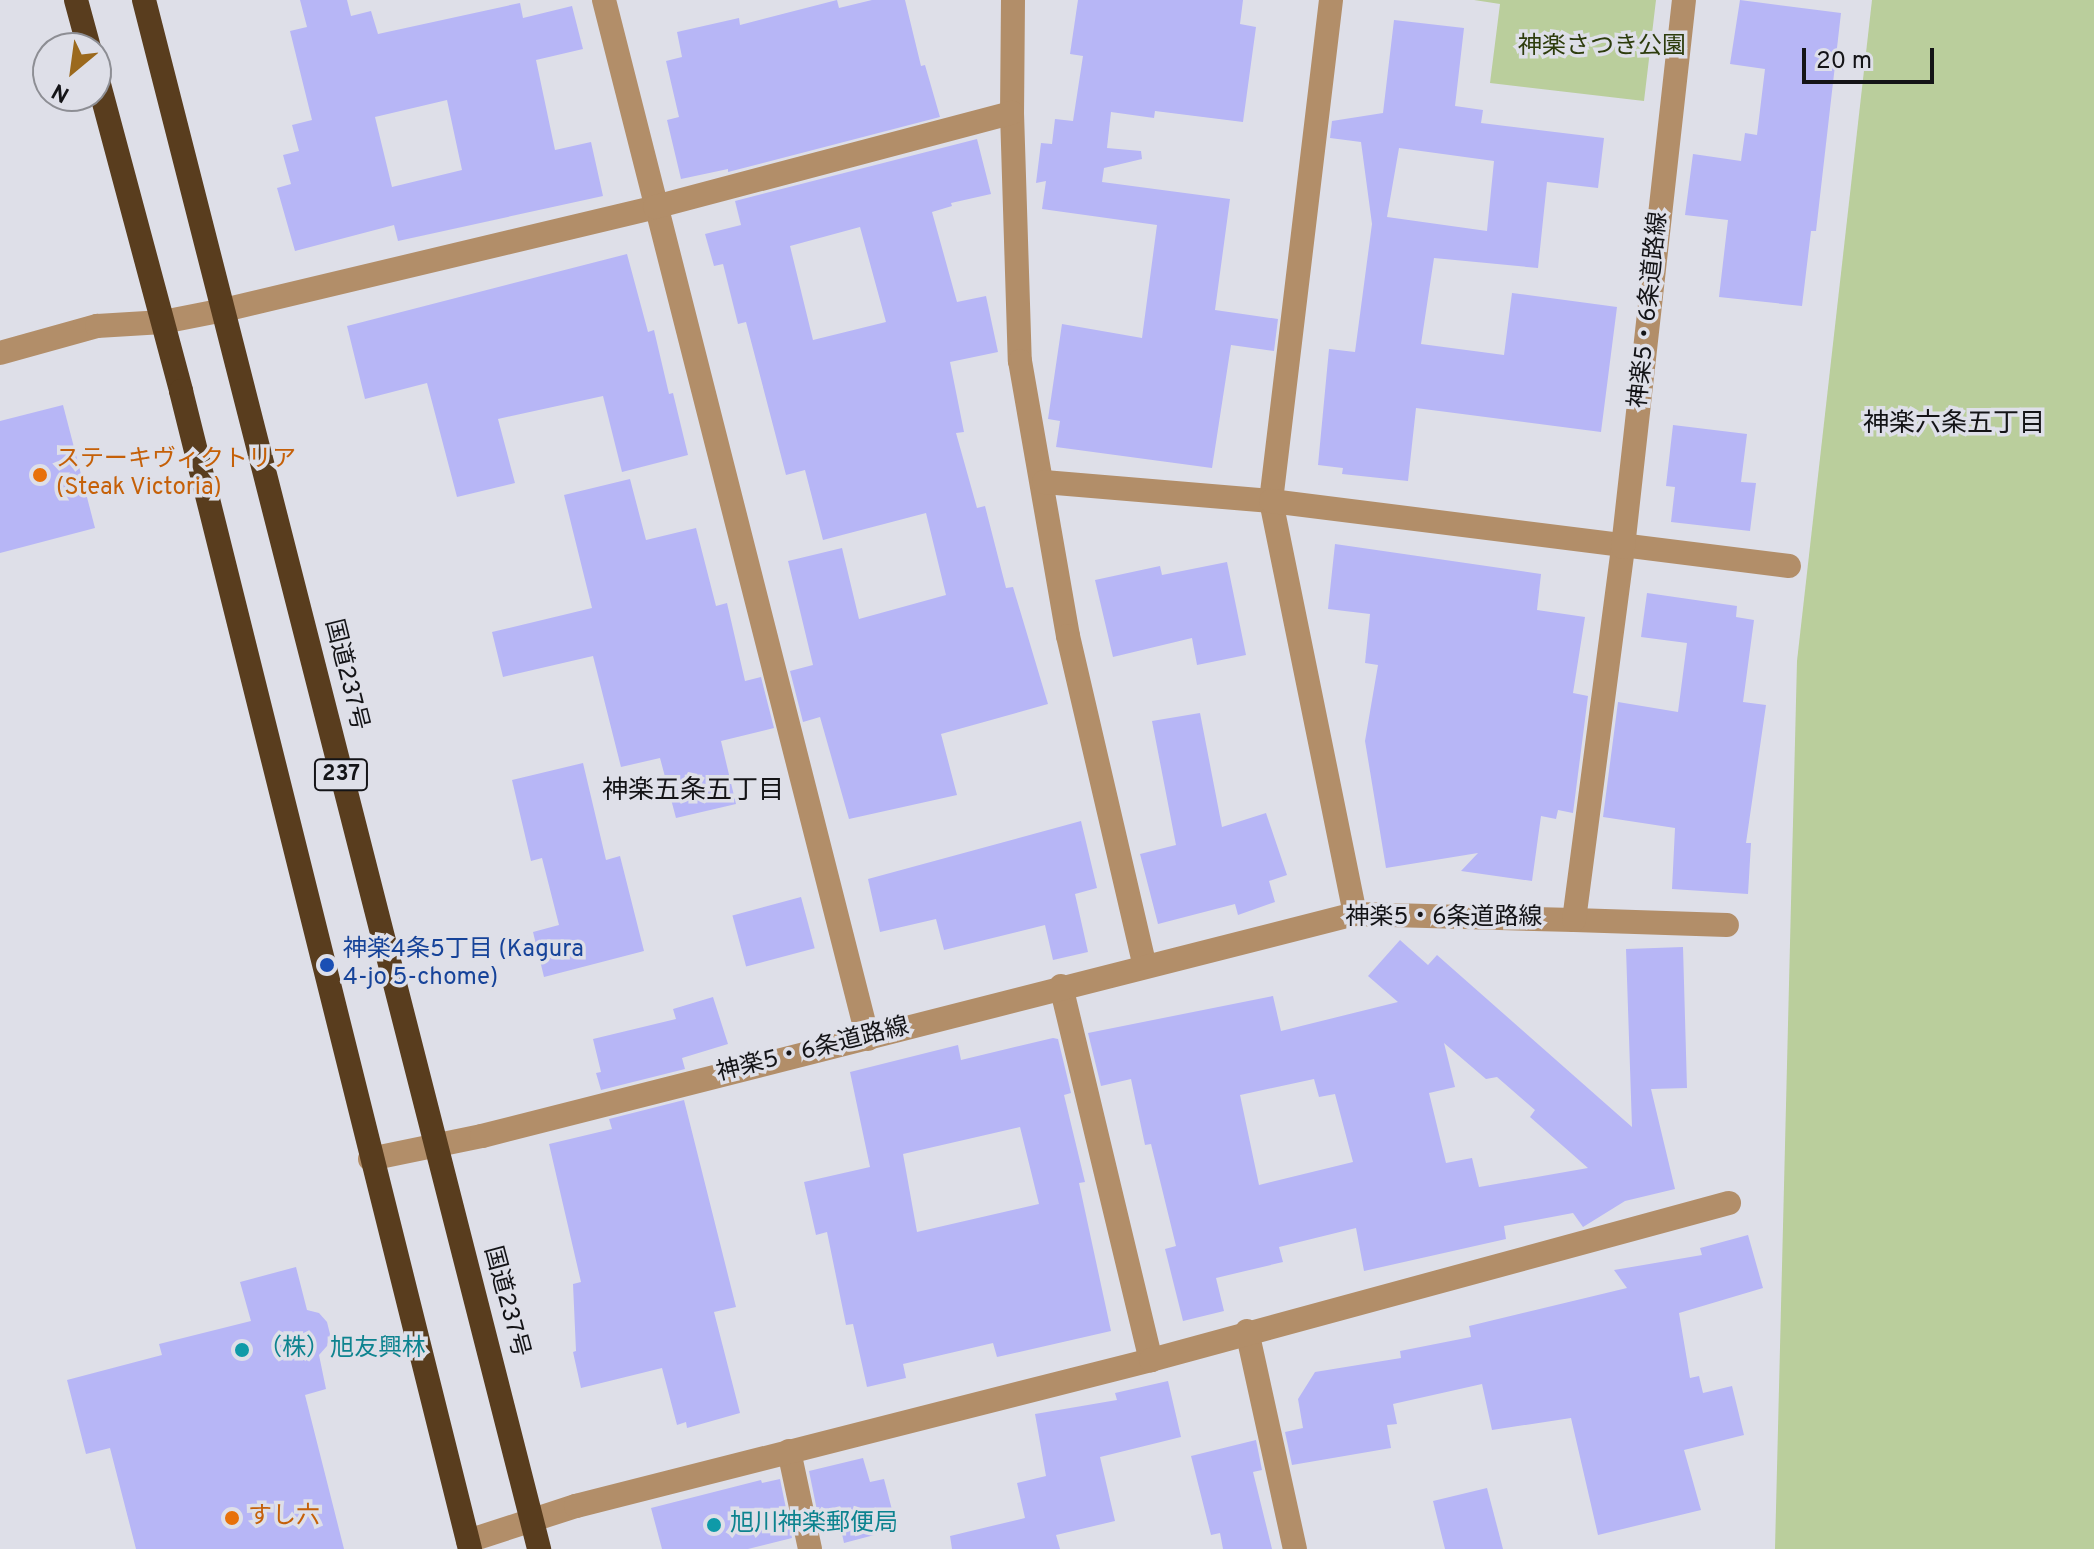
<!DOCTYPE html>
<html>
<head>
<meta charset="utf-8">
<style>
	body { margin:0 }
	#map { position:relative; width:2094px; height:1549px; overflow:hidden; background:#dedfe8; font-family:Overpass,"Noto Sans JP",sans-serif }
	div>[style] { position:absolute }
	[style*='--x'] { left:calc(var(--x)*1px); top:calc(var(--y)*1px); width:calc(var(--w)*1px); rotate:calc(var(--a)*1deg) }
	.green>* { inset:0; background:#bace9c }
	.building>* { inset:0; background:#b7b6f6; transform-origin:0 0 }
	.minor>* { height:24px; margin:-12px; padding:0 12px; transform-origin:12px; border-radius:12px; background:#b28e69 }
	.highway>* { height:24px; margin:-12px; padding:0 12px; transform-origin:12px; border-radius:12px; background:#593d1e }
	.dots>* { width:22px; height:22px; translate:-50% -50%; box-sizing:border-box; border:4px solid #dedfe8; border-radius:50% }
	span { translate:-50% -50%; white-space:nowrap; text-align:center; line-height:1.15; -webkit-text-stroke:7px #dedfe8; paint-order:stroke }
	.shield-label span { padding:2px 6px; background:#dedfe8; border:2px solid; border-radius:6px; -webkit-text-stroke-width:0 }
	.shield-label { font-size:22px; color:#141417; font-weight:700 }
	.park-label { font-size:24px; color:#2d3c0c }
	.street-label { font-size:24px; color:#141417 }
	.food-label { font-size:24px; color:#c56008 }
	.left { translate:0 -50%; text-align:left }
	.transit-label { font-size:24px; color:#164399 }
	.culture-label { font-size:24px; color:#0d838f }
	.neighbourhood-label { font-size:26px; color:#141417 }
	.north { position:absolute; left:32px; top:32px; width:80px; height:80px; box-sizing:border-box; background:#dedfe8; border:2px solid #8d8e94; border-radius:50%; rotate:209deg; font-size:22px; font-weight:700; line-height:32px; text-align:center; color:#141417 }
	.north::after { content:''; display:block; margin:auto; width:28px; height:36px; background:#9b691d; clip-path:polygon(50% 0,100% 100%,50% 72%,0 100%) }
	.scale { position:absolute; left:1802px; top:48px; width:132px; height:36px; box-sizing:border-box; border:4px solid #141417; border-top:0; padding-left:10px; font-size:24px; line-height:28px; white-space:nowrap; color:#141417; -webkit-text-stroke:6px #dedfe8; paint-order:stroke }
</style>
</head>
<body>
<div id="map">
	<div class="green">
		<i style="clip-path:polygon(1474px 0,1656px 0,1644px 101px,1490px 83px,1500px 4px)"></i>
		<i style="clip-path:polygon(1872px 0,2094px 0,2094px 1549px,1775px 1549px,1797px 661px)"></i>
	</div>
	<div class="building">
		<i style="clip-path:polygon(evenodd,300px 0,347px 0,351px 16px,371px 11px,378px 34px,520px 3px,523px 18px,572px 6px,583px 49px,536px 60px,555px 150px,591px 142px,603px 196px,398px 241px,394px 225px,295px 251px,277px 188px,291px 184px,283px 155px,299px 151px,292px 125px,312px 120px,290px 31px,307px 27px,300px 0,447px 100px,462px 170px,392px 187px,375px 117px,447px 100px)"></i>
		<i style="clip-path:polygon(837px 0,839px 8px,872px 0,905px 0,921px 66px,925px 65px,940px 117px,728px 172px,728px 169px,681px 179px,667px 120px,679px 117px,666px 61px,682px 57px,677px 32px,739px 18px,740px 25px)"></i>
		<i style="clip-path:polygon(1078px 0,1243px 0,1240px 24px,1256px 27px,1243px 122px,1155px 111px,1154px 118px,1111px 112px,1107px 148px,1141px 151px,1142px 159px,1104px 168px,1102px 182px,1230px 199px,1215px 310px,1278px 319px,1274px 351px,1231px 345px,1212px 468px,1056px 447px,1060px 421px,1048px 419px,1062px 324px,1142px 338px,1157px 225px,1042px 209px,1046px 181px,1036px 183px,1041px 143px,1052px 144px,1055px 119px,1073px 121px,1083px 56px,1070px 54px)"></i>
		<i style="clip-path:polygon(1740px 0,1841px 13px,1816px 231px,1811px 231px,1802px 306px,1719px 297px,1728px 220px,1685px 215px,1693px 154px,1741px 161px,1745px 133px,1757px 135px,1765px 69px,1730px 64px)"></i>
		<i style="clip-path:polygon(evenodd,1394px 20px,1464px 28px,1455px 106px,1483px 110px,1481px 123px,1604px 138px,1598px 188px,1547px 182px,1538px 268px,1434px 258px,1421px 344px,1504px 355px,1512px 293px,1617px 307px,1601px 432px,1416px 408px,1408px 481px,1342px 474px,1343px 468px,1318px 465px,1329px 349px,1355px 352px,1372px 224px,1361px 142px,1330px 138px,1332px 121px,1383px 113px,1394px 20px,1399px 148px,1494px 161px,1487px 231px,1387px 217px,1399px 148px)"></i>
		<i style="clip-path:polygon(evenodd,977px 139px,991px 194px,951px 203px,952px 206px,932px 212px,957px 302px,986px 296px,998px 352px,950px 362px,964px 432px,956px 433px,977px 508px,985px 506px,1006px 588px,1013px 587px,1048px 704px,941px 734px,957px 795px,849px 819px,820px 717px,803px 722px,790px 671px,813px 665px,788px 561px,842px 548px,859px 619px,946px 595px,926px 513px,823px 540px,805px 470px,786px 475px,746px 322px,738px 324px,723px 264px,714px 266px,705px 234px,741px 225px,735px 201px,977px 139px,860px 227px,886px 322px,813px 340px,790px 246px,860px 227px)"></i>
		<i style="clip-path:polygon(627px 254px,648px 332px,654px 330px,669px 394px,673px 393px,688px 455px,622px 472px,603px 396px,498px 419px,515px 483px,457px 497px,427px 383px,365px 399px,347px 326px)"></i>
		<i style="clip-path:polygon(63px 405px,95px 528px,0 553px,0 421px)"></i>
		<i style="clip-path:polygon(1673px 425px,1747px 434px,1741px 482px,1756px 483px,1750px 531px,1671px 522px,1675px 487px,1666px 486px)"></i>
		<i style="clip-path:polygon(630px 479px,646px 540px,696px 528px,716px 606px,727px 603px,745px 681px,761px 677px,774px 728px,721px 741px,736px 804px,676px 818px,660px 758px,621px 767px,593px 656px,503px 677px,492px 632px,592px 608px,564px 495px)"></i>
		<i style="clip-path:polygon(1335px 544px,1541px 574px,1537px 610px,1585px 617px,1573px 693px,1588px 696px,1573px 813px,1558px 810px,1556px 819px,1541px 816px,1532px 881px,1461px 871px,1478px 853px,1386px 868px,1365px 741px,1378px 665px,1365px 663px,1370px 614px,1328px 609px)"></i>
		<i style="clip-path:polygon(1227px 562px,1246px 655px,1197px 665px,1192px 638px,1113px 657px,1095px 580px,1160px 566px,1162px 575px)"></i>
		<i style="clip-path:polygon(1647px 593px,1737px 606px,1736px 617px,1754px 620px,1743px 702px,1766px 705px,1746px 843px,1751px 843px,1748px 894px,1672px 889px,1675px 828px,1603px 817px,1618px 702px,1678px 712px,1687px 643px,1641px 637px)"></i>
		<i style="clip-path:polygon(1200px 713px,1222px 827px,1266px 813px,1287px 875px,1269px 881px,1275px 902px,1238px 915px,1235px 904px,1158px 924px,1140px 854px,1176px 845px,1152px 721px)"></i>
		<i style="clip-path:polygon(583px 763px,606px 860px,620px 856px,644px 951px,544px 977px,533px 932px,559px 925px,542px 858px,531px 861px,512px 780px)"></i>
		<i style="clip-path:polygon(1081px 821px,1097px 888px,1075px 894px,1088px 952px,1053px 960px,1045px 925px,944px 950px,936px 919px,880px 932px,868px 879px)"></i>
		<i style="left:801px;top:897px;width:53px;height:71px;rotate:75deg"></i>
		<i style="clip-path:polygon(evenodd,1400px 940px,1428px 965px,1437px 955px,1632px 1127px,1626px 949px,1683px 947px,1687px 1088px,1651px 1089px,1675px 1189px,1625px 1201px,1583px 1227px,1573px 1213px,1504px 1226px,1506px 1239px,1364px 1271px,1356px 1228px,1279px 1247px,1283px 1262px,1216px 1278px,1224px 1311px,1183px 1321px,1165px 1249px,1176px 1246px,1151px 1144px,1145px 1145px,1131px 1079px,1101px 1086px,1088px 1033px,1273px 996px,1281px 1031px,1398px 1002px,1368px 976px,1400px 940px,1444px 1043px,1486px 1079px,1497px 1077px,1535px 1110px,1530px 1117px,1588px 1168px,1479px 1187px,1472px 1158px,1446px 1163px,1429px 1093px,1455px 1087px,1444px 1043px,1400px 940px,1314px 1079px,1319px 1097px,1335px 1094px,1353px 1162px,1259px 1185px,1240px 1095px,1314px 1079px)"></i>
		<i style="clip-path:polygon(713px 997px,728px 1044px,682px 1058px,685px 1069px,601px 1090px,596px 1073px,601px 1072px,593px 1039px,676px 1019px,673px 1009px)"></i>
		<i style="clip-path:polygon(evenodd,1053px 1038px,1058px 1039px,1071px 1093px,1064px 1095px,1085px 1182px,1079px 1183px,1111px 1331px,997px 1357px,993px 1343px,903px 1364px,906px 1378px,867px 1387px,853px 1324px,846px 1325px,827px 1232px,816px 1235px,804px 1182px,870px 1167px,850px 1072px,958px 1045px,961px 1060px,1053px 1038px,1020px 1127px,1039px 1204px,917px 1232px,903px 1154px,1020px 1127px)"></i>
		<i style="clip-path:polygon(684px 1100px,736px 1307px,714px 1312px,740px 1413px,687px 1428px,686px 1422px,677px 1425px,662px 1368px,581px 1388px,573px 1352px,576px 1351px,573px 1284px,581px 1282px,549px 1144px,612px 1129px,609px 1119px)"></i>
		<i style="clip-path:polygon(1748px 1235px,1763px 1288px,1679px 1313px,1690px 1378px,1699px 1376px,1703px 1393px,1732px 1386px,1744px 1435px,1684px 1450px,1701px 1510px,1598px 1535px,1571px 1418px,1492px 1430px,1482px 1384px,1393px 1404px,1397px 1424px,1387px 1425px,1391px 1448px,1292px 1465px,1285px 1432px,1303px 1428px,1298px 1399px,1315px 1372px,1401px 1358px,1400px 1351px,1471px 1337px,1469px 1326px,1627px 1288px,1614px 1270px,1702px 1255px,1700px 1248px)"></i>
		<i style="clip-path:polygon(296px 1267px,307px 1310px,319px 1313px,327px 1322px,330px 1334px,327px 1346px,319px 1355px,326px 1389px,305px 1395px,344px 1549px,136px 1549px,110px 1448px,86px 1454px,67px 1380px,162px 1355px,159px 1344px,251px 1321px,240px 1282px)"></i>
		<i style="clip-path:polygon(1168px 1381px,1181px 1437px,1100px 1457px,1115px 1521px,1056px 1535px,1060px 1549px,952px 1549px,950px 1536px,1025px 1518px,1017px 1483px,1046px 1476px,1035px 1414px,1117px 1400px,1115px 1393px)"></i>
		<i style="clip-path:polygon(1256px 1440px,1262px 1470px,1253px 1472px,1272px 1549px,1223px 1549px,1220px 1533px,1211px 1535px,1191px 1456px)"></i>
		<i style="clip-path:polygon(863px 1458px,870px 1482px,884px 1479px,897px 1529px,844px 1543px,840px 1525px,821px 1530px,809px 1471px)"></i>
		<i style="clip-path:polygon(780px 1479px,792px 1538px,748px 1549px,662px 1549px,651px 1508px,761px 1480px,762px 1483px)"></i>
		<i style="clip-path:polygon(1487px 1488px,1503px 1549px,1445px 1549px,1433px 1501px)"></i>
	</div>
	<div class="minor">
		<i style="--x:604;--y:0;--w:1072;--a:75.74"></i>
		<i style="--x:1013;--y:0;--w:113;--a:90.5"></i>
		<i style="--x:1012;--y:113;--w:248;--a:88.2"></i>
		<i style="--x:1020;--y:361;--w:279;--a:80.1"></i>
		<i style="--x:1068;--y:636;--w:339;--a:76.9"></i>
		<i style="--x:1331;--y:0;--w:505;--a:96.83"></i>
		<i style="--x:1271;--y:501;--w:421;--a:78.5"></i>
		<i style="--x:0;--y:353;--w:101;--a:-15.6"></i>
		<i style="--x:97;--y:326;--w:66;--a:-3.5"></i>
		<i style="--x:163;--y:322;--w:62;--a:-11.1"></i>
		<i style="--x:224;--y:310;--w:443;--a:-13.4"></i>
		<i style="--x:655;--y:207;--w:369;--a:-14.8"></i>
		<i style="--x:1044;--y:482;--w:228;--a:4.8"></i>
		<i style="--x:1271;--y:501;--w:522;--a:7.15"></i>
		<i style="--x:1574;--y:920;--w:153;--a:1.9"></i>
		<i style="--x:1061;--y:986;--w:385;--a:76.5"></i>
		<i style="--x:370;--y:1159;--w:114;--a:-11.6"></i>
		<i style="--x:482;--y:1136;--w:901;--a:-14.27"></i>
		<i style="--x:1355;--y:914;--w:219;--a:1.6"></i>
		<i style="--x:1574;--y:920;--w:376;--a:-82.5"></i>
		<i style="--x:1623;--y:547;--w:550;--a:-83.64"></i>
		<i style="--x:1247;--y:1331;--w:223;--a:77.6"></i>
		<i style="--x:789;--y:1451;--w:100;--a:77.9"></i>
		<i style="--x:468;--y:1541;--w:114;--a:-18"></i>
		<i style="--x:576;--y:1506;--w:593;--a:-14.25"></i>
		<i style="--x:1151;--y:1360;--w:599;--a:-15.2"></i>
	</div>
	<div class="highway">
		<i style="--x:76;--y:0;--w:50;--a:74.8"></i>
		<i style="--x:144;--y:0;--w:1599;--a:75.69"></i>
		<i style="--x:96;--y:73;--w:329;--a:75"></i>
		<i style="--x:181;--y:391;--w:1194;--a:75.99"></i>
	</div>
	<div class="dots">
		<i style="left:40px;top:475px;background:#e8710a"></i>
		<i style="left:327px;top:965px;background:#1a4fb4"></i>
		<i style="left:242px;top:1350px;background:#0f9aa8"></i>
		<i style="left:232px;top:1518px;background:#e8710a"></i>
		<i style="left:714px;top:1525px;background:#0f9aa8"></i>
	</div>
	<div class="shield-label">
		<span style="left:341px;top:775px">237</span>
	</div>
	<div class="park-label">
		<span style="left:1602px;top:48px">神楽さつき公園</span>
	</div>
	<div class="street-label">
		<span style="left:1650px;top:310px;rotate:-84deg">神楽5・6条道路線</span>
		<span style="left:345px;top:675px;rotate:76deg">国道237号</span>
		<span style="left:1444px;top:919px">神楽5・6条道路線</span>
		<span style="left:813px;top:1051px;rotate:-14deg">神楽5・6条道路線</span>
		<span style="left:505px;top:1302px;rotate:75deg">国道237号</span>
	</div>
	<div class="food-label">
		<span class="left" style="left:56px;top:475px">ステーキヴィクトリア<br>(Steak Victoria)</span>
		<span class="left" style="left:248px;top:1518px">すし六</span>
	</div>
	<div class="transit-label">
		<span class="left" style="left:343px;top:965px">神楽4条5丁目 (Kagura<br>4-jo 5-chome)</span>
	</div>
	<div class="culture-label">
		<span class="left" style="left:258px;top:1350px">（株）旭友興林</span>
		<span class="left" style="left:730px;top:1525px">旭川神楽郵便局</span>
	</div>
	<div class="neighbourhood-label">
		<span style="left:1954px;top:425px">神楽六条五丁目</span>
		<span style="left:693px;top:792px">神楽五条五丁目</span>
	</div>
	<div class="north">N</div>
	<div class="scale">20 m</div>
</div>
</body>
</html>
